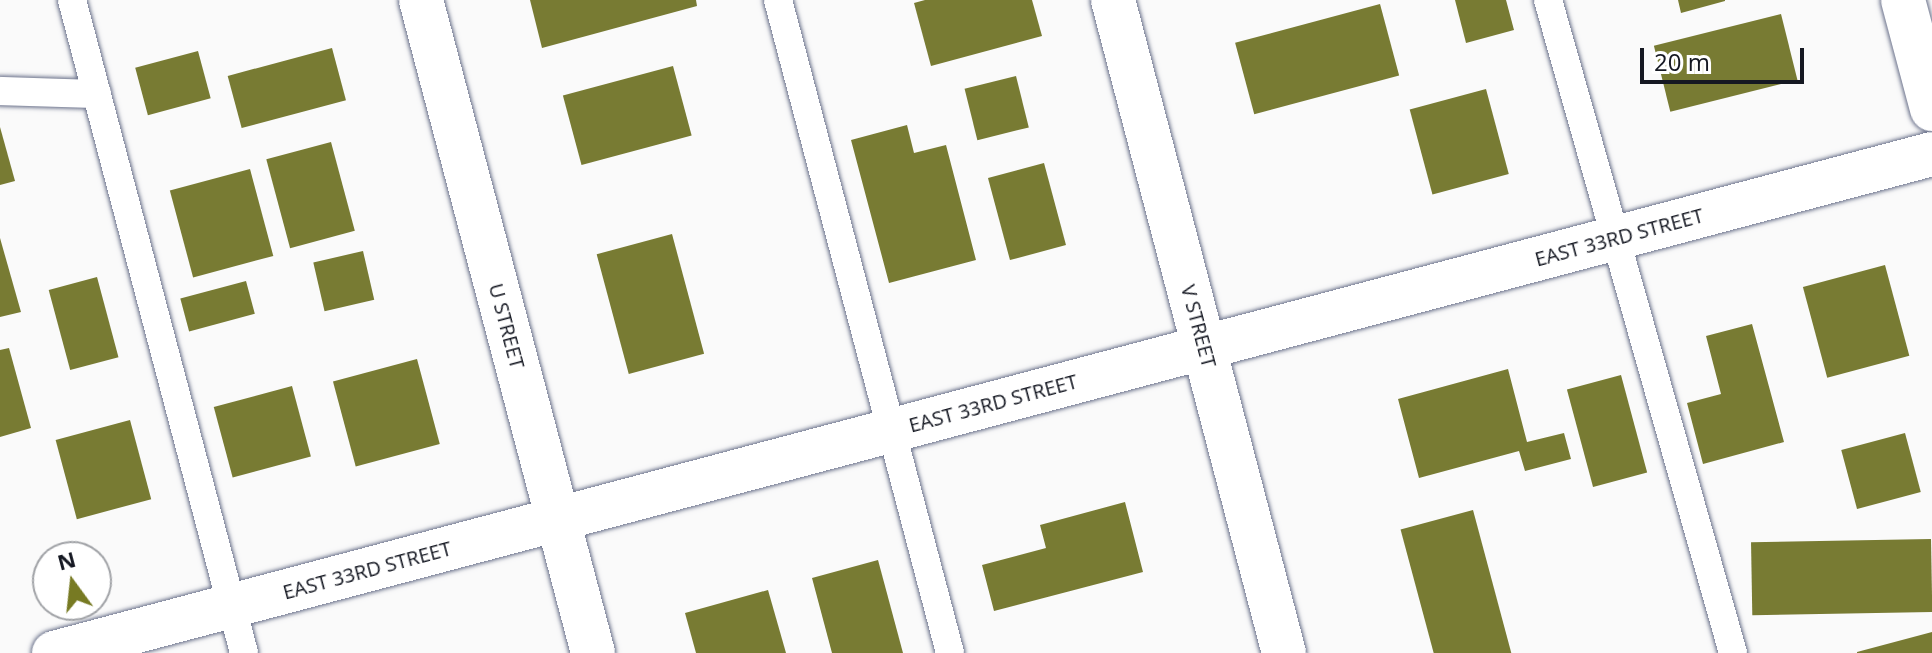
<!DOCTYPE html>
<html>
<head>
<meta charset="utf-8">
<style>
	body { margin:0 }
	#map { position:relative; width:1932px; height:653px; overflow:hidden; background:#fafafa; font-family:"Open Sans",sans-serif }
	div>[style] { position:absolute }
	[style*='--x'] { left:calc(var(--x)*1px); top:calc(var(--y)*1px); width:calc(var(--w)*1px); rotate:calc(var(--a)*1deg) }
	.building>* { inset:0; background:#787b33; transform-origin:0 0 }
	.roads { filter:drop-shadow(0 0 2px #6c738c) drop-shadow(0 0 2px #6c738c) }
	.lane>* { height:28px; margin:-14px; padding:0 14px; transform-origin:14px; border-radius:14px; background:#fff }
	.street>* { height:44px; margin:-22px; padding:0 22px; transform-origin:22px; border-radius:22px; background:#fff }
	.secondary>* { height:44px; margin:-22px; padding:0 22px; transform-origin:22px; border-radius:22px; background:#fff }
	span { translate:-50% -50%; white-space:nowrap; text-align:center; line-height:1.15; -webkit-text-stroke:8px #fff; paint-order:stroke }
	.street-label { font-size:20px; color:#151822 }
	.north { position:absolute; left:32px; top:541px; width:80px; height:80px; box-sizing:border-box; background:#fff; border:2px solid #a1a3a7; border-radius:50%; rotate:345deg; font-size:22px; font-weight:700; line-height:32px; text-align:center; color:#151822 }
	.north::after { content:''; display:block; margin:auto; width:28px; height:36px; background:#777a23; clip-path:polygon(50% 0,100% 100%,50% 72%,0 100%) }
	.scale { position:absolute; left:1640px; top:48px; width:164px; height:36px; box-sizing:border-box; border:4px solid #151822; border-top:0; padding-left:10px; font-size:24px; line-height:28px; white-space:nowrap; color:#151822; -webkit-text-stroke:6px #fff; paint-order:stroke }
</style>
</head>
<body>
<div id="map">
	<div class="building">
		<i style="clip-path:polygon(530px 0,696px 0,697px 6px,542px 48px)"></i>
		<i style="clip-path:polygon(925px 0,1032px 0,1042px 36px,931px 66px,914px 3px)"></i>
		<i style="clip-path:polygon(1455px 0,1506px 0,1514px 30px,1466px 43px)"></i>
		<i style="clip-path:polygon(1678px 0,1725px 0,1725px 1px,1681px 13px)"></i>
		<i style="left:1380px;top:4px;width:74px;height:150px;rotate:75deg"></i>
		<i style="left:1781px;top:14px;width:68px;height:131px;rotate:76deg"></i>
		<i style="left:332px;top:48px;width:54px;height:108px;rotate:75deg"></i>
		<i style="left:198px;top:51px;width:49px;height:65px;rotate:75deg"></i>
		<i style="left:673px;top:66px;width:72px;height:114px;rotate:75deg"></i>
		<i style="left:1016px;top:76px;width:53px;height:53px;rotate:76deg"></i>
		<i style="left:1486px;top:89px;width:88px;height:79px;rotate:75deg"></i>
		<i style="clip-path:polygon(907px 125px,914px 153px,946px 145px,976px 260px,889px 283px,851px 140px)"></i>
		<i style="clip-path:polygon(0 127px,15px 181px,0 185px)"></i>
		<i style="left:331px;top:142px;width:92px;height:67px;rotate:75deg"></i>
		<i style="left:1044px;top:163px;width:85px;height:58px;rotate:75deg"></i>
		<i style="left:250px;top:169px;width:90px;height:83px;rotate:75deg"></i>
		<i style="left:672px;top:234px;width:124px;height:78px;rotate:75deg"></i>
		<i style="clip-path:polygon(0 238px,21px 312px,0 317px)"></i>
		<i style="left:363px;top:251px;width:50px;height:51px;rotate:77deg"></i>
		<i style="left:1885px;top:265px;width:94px;height:85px;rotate:75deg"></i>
		<i style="left:97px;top:277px;width:83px;height:50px;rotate:75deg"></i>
		<i style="left:246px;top:281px;width:34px;height:68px;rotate:75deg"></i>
		<i style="clip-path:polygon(1752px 324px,1784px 442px,1703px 464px,1687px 403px,1721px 394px,1706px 336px)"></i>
		<i style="clip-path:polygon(9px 348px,31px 428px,0 437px,0 350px)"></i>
		<i style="left:417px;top:359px;width:88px;height:87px;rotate:75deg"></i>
		<i style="clip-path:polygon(1508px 369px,1527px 442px,1564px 433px,1571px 459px,1525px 471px,1519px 451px,1419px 478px,1398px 399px)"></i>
		<i style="left:1621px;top:375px;width:101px;height:56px;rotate:75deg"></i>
		<i style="left:292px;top:386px;width:73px;height:81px;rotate:75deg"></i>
		<i style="left:130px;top:420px;width:82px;height:77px;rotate:75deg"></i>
		<i style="left:1905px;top:433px;width:61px;height:66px;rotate:75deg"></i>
		<i style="clip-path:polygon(1125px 502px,1143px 572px,994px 611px,982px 565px,1046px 548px,1040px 525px)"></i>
		<i style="left:1473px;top:510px;width:148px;height:75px;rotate:75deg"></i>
		<i style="left:1931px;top:539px;width:73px;height:180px;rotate:89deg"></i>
		<i style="clip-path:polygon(878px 560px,903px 653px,832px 653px,812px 578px)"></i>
		<i style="clip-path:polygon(768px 590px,786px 653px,696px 653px,685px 613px)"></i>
		<i style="clip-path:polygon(1932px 632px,1932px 653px,1857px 653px,1857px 652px)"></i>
	</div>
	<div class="roads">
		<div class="lane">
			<i style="--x:72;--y:0;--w:675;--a:75.24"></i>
			<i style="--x:778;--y:0;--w:675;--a:75.24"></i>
			<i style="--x:1548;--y:0;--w:679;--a:74.18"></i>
			<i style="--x:0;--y:91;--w:97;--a:1.8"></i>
		</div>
		<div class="street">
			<i style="--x:421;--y:0;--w:675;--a:75.24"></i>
			<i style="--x:1113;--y:0;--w:675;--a:75.33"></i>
			<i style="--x:1903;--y:0;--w:113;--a:75.1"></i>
		</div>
		<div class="secondary">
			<i style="--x:54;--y:653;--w:1943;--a:-14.88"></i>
		</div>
	</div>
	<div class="street-label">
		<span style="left:1619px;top:237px;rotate:-15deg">EAST 33RD STREET</span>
		<span style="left:507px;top:326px;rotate:75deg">U STREET</span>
		<span style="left:1199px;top:326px;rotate:75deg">V STREET</span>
		<span style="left:993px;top:403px;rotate:-15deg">EAST 33RD STREET</span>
		<span style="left:367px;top:570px;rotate:-15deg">EAST 33RD STREET</span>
	</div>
	<div class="north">N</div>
	<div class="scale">20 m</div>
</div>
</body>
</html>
